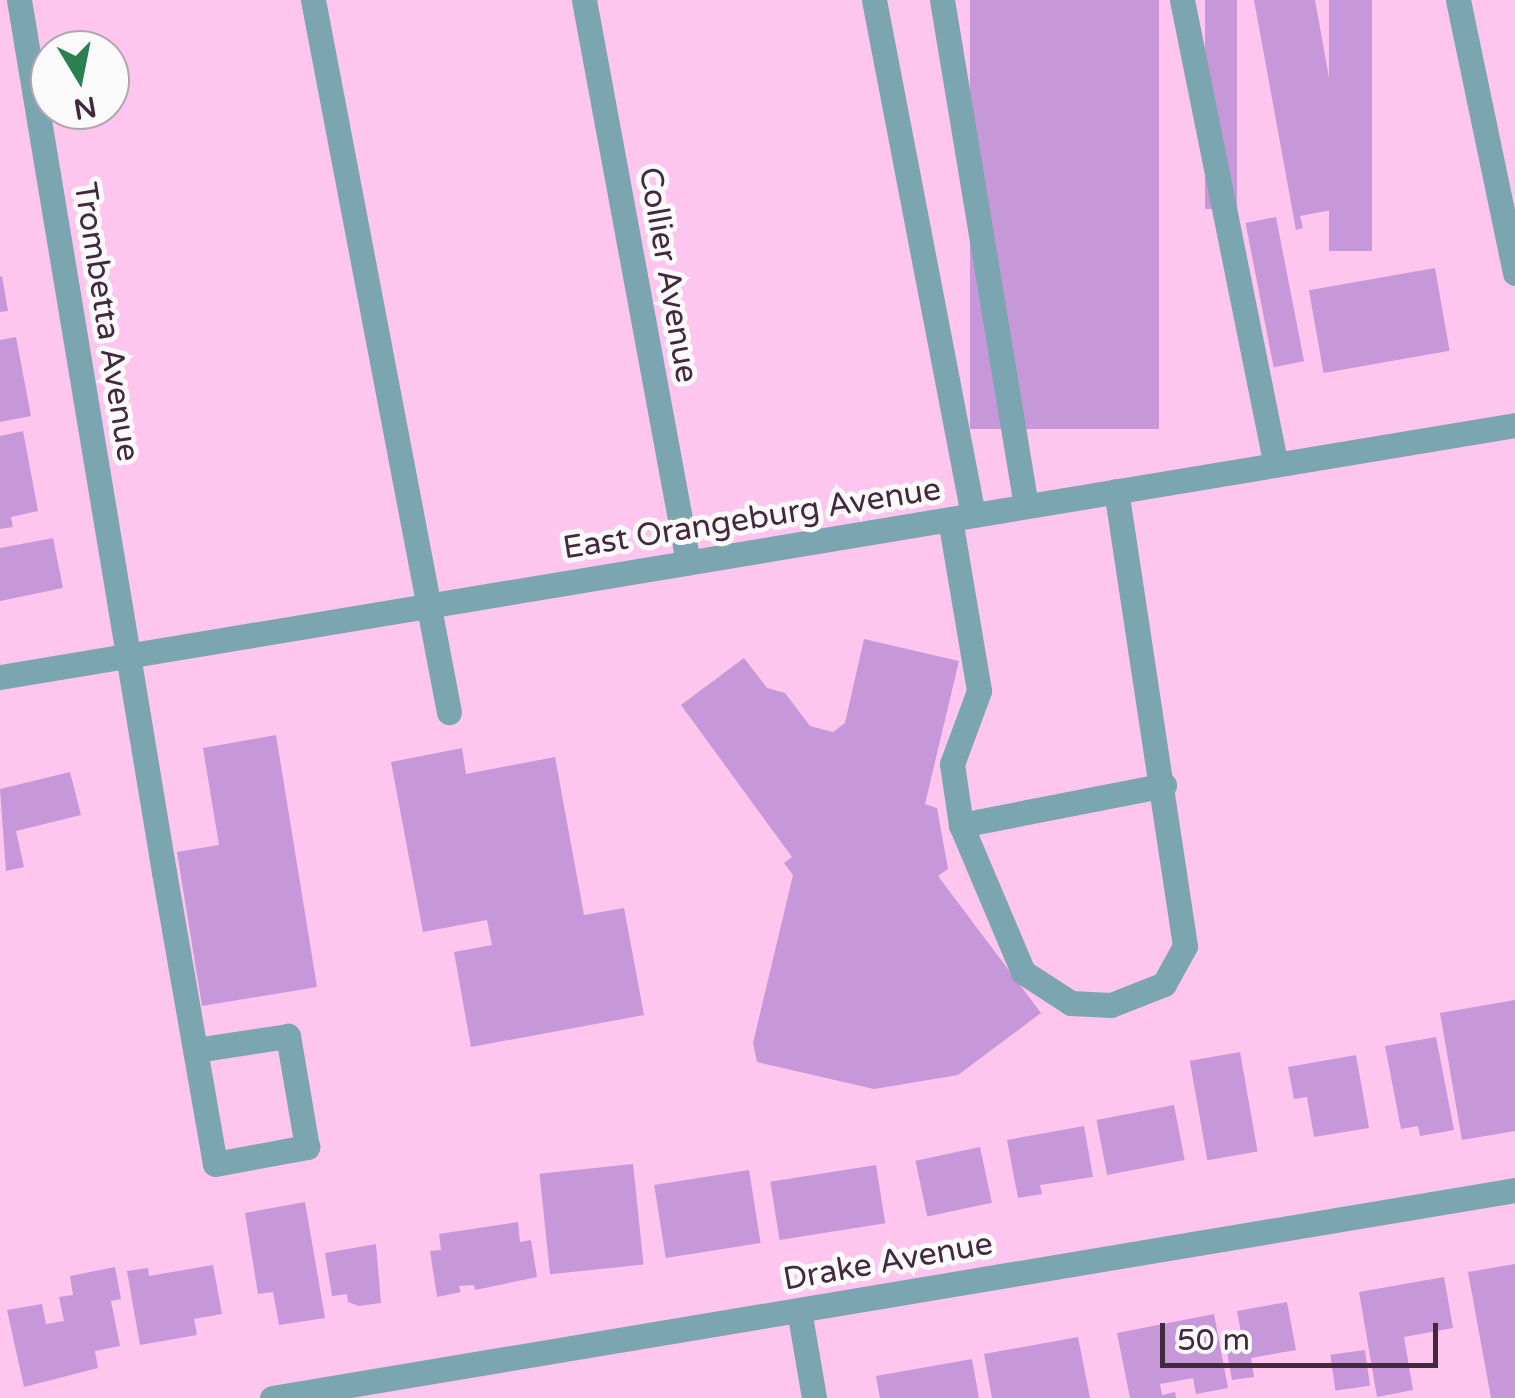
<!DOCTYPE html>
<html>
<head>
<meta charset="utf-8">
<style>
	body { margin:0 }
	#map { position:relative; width:1515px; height:1398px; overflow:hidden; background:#fec5ef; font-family:"Varela Round",sans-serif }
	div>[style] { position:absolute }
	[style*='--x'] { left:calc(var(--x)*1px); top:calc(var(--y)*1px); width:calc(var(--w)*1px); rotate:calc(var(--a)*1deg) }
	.building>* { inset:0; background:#c697d9; transform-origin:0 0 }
	.minor>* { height:25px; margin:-12.5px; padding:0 12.5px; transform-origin:12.5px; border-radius:12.5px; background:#7ba5b0 }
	span { translate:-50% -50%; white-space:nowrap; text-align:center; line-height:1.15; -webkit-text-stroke:10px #fafafa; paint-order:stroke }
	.street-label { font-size:32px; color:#44283e }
	.north { position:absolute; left:30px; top:30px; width:100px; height:100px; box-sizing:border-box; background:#fafafa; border:2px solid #b1a6af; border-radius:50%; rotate:170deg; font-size:28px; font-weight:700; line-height:40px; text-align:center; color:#44283e }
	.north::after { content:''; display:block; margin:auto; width:35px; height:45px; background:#2b7f51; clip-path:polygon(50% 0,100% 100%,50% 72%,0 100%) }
	.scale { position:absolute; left:1160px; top:1323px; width:278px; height:45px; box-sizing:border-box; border:5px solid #44283e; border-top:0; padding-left:12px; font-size:30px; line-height:35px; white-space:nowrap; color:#44283e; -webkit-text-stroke:8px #fafafa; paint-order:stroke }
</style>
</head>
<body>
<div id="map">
	<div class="building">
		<i style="left:970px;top:0;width:189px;height:429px"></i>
		<i style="left:1205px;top:0;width:32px;height:209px"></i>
		<i style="clip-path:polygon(1254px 0,1315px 0,1352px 206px,1300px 216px,1303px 228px,1296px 230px)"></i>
		<i style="left:1329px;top:0;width:43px;height:251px"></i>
		<i style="left:1276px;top:217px;width:147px;height:31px;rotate:79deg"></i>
		<i style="left:1435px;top:268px;width:84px;height:128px;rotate:80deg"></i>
		<i style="clip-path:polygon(2px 276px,8px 311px,0 312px,0 277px)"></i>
		<i style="clip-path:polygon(16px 337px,31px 416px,0 422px,0 340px)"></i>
		<i style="clip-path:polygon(23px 431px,38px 511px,11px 517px,13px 527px,0 529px,0 436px)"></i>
		<i style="clip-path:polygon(53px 538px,63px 588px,0 601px,0 548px)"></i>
		<i style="clip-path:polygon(864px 639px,959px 661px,925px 804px,937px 808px,948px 869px,938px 876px,1041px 1013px,958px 1075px,874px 1089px,757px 1062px,753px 1043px,793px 875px,784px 863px,792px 857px,681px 705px,744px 658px,767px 688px,785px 693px,810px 726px,833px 732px,845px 723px)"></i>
		<i style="clip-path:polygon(276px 735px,317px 987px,202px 1006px,177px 852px,219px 845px,203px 748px)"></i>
		<i style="clip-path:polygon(462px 748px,466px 774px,555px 757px,584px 915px,624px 908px,644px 1015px,471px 1047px,454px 952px,492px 945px,487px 920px,423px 932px,391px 762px)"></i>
		<i style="clip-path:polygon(70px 772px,81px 815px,16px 831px,24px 867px,6px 871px,0 789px)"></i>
		<i style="clip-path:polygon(1515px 1000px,1515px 1131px,1462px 1140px,1440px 1013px)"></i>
		<i style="clip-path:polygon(1436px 1037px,1454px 1130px,1420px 1136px,1418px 1126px,1401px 1129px,1385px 1046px)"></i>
		<i style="left:1240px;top:1052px;width:101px;height:51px;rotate:80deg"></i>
		<i style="clip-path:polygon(1356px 1055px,1369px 1128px,1314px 1137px,1307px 1097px,1294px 1099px,1288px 1067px)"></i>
		<i style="left:1174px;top:1105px;width:56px;height:79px;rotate:79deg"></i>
		<i style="clip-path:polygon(1084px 1126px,1093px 1177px,1040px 1185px,1042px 1194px,1018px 1198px,1007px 1140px)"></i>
		<i style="left:980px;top:1147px;width:57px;height:66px;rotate:78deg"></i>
		<i style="left:633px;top:1164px;width:101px;height:94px;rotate:84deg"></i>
		<i style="left:876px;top:1165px;width:59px;height:107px;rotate:81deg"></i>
		<i style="left:749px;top:1170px;width:74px;height:96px;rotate:81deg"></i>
		<i style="clip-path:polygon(305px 1202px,325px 1318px,279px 1325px,273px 1292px,258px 1294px,245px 1213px)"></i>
		<i style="clip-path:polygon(518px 1222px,520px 1242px,531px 1240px,537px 1277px,475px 1290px,474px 1285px,459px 1286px,461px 1292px,437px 1297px,430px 1251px,441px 1250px,439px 1234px)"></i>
		<i style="clip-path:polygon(376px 1244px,381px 1303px,359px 1306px,348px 1302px,347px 1294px,332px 1296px,325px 1253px)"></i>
		<i style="clip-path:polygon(1515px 1264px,1515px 1398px,1491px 1398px,1468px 1272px)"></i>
		<i style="clip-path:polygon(213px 1265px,222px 1314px,194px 1319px,197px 1335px,140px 1345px,127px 1271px,148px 1268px,149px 1276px)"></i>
		<i style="clip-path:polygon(115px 1267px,121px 1299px,111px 1301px,120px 1346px,95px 1351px,98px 1368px,24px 1387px,7px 1310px,42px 1304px,46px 1324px,64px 1321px,59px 1297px,73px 1295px,70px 1276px)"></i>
		<i style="clip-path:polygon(1444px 1277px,1453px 1328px,1404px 1337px,1413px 1390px,1377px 1397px,1359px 1292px)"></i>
		<i style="clip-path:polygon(1287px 1302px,1296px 1350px,1251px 1358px,1254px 1377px,1232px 1380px,1225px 1341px,1242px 1338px,1237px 1311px)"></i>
		<i style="clip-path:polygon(1214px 1314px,1228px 1388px,1196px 1394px,1193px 1378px,1160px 1384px,1162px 1395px,1175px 1392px,1176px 1398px,1130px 1398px,1117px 1333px)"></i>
		<i style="clip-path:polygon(1078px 1337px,1090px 1398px,992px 1398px,984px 1354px)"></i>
		<i style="left:1365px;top:1350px;width:36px;height:35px;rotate:82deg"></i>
		<i style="clip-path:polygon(972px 1359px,979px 1398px,880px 1398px,876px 1376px)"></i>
	</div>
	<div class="minor">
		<i style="--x:19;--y:0;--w:664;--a:80.55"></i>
		<i style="--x:128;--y:655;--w:220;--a:80.6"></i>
		<i style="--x:164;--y:872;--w:296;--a:80.1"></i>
		<i style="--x:215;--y:1164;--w:94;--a:-10.5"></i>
		<i style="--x:307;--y:1147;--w:113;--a:-99.7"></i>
		<i style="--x:288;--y:1036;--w:94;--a:171.4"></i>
		<i style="--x:313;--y:0;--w:725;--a:79.19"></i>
		<i style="--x:584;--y:0;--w:572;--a:79.52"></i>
		<i style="--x:874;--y:0;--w:524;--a:79.12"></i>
		<i style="--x:942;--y:0;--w:513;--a:80.57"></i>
		<i style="--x:1182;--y:0;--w:474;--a:78.6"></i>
		<i style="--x:1458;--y:0;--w:279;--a:78.2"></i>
		<i style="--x:950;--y:519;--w:174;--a:80.4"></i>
		<i style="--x:979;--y:691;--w:78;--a:110.3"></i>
		<i style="--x:952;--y:764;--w:62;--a:81.6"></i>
		<i style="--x:961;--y:825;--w:160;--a:67.1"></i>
		<i style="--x:1023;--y:972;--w:57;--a:32.9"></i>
		<i style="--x:1071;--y:1003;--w:40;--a:2.9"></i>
		<i style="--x:1111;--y:1005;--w:57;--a:-21.6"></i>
		<i style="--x:1164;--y:984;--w:43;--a:-61.1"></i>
		<i style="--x:1185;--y:946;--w:460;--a:-98.6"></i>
		<i style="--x:0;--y:677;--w:1536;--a:-9.44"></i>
		<i style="--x:961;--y:825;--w:207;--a:-11.1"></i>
		<i style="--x:799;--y:1310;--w:89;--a:80.3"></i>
		<i style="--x:272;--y:1398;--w:1260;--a:-9.5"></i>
	</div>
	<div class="street-label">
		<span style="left:668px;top:275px;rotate:80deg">Collier Avenue</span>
		<span style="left:106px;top:322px;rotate:81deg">Trombetta Avenue</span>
		<span style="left:752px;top:519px;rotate:-9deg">East Orangeburg Avenue</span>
		<span style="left:888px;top:1262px;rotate:-10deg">Drake Avenue</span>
	</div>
	<div class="north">N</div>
	<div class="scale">50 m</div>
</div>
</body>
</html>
